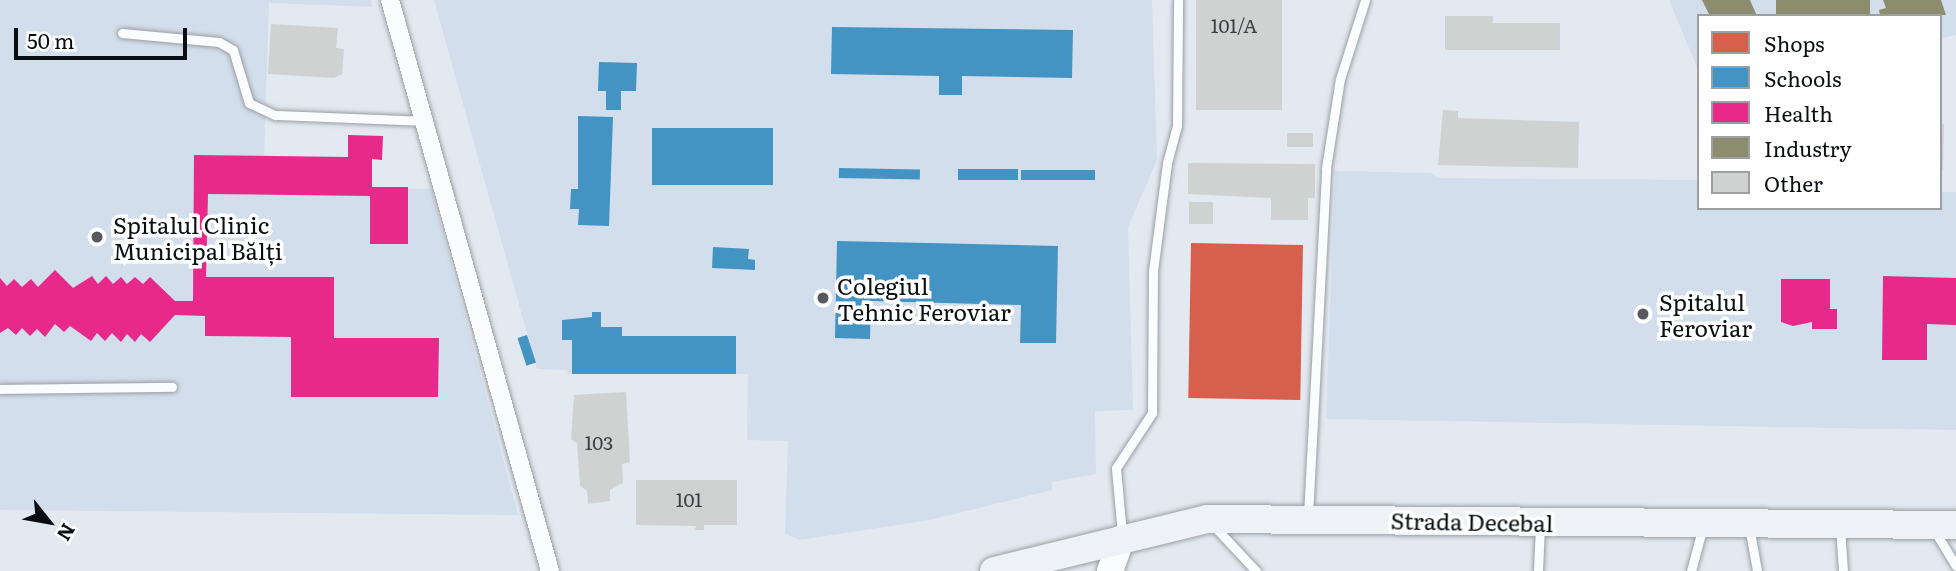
<!DOCTYPE html>
<html>
<head>
<meta charset="utf-8">
<style>
	body { margin:0 }
	#map { position:relative; width:1956px; height:571px; overflow:hidden; background:#e3e9f0; font-family:Literata,serif }
	div>[style] { position:absolute }
	[style*='--x'] { left:calc(var(--x)*1px); top:calc(var(--y)*1px); width:calc(var(--w)*1px); rotate:calc(var(--a)*1deg) }
	.built>* { inset:0; background:#d3deec }
	.shops>* { inset:0; background:#d6604d; transform-origin:0 0 }
	.schools>* { inset:0; background:#4393c3; transform-origin:0 0 }
	.health>* { inset:0; background:#e7298a }
	.industry>* { inset:0; background:#8c8c6e; transform-origin:0 0 }
	.building>* { inset:0; background:#d0d1d1; transform-origin:0 0 }
	.roads { filter:drop-shadow(0 0 2px #9a9fa4) drop-shadow(0 0 2px #9a9fa4) }
	.lane>* { height:9px; margin:-4.5px; padding:0 4.5px; transform-origin:4.5px; border-radius:4.5px; background:#fbfcfd }
	.street>* { height:18px; margin:-9px; padding:0 9px; transform-origin:9px; border-radius:9px; background:#fbfcfd }
	.secondary>* { height:26px; margin:-13px; padding:0 13px; transform-origin:13px; border-radius:13px; background:#fbfcfd }
	.primary>* { height:28px; margin:-14px; padding:0 14px; transform-origin:14px; border-radius:14px; background:#eef1f5 }
	.dots>* { width:19px; height:19px; translate:-50% -50%; box-sizing:border-box; border:4px solid #fff; border-radius:50% }
	span { translate:-50% -50%; white-space:nowrap; text-align:center; line-height:1.15; -webkit-text-stroke:7px #fff; paint-order:stroke }
	.number-label { font-size:19px; color:#3c3f42 }
	.number-label span { -webkit-text-stroke-width:0 }
	.poi-label { font-size:23px; color:#0a0d11 }
	.left { translate:0 -50%; text-align:left }
	.street-label { font-size:23px; color:#0a0d11 }
	.legend { position:absolute; left:1697px; top:14px; width:245px; height:196px; box-sizing:border-box; background:#fff; border:2px solid #9d9ea0; margin:0; padding:9px 12px; list-style:none; font-size:21px; color:#0a0d11 }
	.legend li { display:flex; align-items:center; gap:14px; height:35px }
	.legend b { width:35px; border:2px solid #9d9ea0 }
	.north { position:absolute; left:14px; top:487px; width:70px; height:70px; -webkit-text-stroke:5px #fff; paint-order:stroke; rotate:121deg; font-size:19px; font-weight:700; line-height:28px; text-align:center; color:#0a0d11 }
	.north::after { content:''; display:block; margin:auto; width:24px; height:32px; background:#0a0d11; clip-path:polygon(50% 0,100% 100%,50% 72%,0 100%) }
	.scale { position:absolute; left:14px; top:28px; width:173px; height:32px; box-sizing:border-box; border:4px solid #0a0d11; border-top:0; padding-left:9px; font-size:21px; line-height:24px; white-space:nowrap; color:#0a0d11; -webkit-text-stroke:5px #fff; paint-order:stroke }
</style>
</head>
<body>
<div id="map">
	<div class="built">
		<i style="clip-path:polygon(0 0,371px 0,373px 7px,269px 3px,264px 159px,369px 189px,431px 189px,518px 515px,0 510px)"></i>
		<i style="clip-path:polygon(434px 0,1152px 0,1157px 160px,1128px 227px,1133px 410px,1095px 411px,1096px 474px,1052px 482px,1052px 490px,930px 520px,800px 540px,785px 534px,788px 441px,747px 440px,748px 374px,568px 374px,567px 370px,537px 369px)"></i>
		<i style="clip-path:polygon(1669px 0,1956px 0,1956px 35px,1940px 39px,1940px 16px,1699px 16px,1699px 72px)"></i>
		<i style="clip-path:polygon(1335px 171px,1430px 173px,1438px 178px,1699px 180px,1699px 208px,1940px 208px,1940px 192px,1956px 192px,1956px 430px,1326px 419px)"></i>
	</div>
	<div class="shops">
		<i style="left:1191px;top:243px;width:112px;height:155px;rotate:1deg"></i>
	</div>
	<div class="schools">
		<i style="clip-path:polygon(832px 27px,1073px 30px,1072px 78px,962px 76px,962px 95px,939px 95px,939px 76px,831px 74px)"></i>
		<i style="clip-path:polygon(599px 62px,637px 63px,636px 91px,621px 91px,621px 110px,606px 110px,606px 91px,598px 91px)"></i>
		<i style="clip-path:polygon(578px 116px,613px 117px,609px 226px,578px 225px,579px 209px,570px 209px,571px 189px,578px 189px)"></i>
		<i style="left:652px;top:128px;width:121px;height:57px"></i>
		<i style="left:839px;top:168px;width:81px;height:10px;rotate:1deg"></i>
		<i style="left:958px;top:169px;width:60px;height:11px"></i>
		<i style="left:1021px;top:170px;width:74px;height:10px"></i>
		<i style="clip-path:polygon(837px 241px,1058px 246px,1056px 343px,1020px 343px,1021px 305px,871px 301px,870px 339px,835px 338px)"></i>
		<i style="clip-path:polygon(713px 247px,749px 249px,748px 259px,755px 260px,755px 270px,712px 268px)"></i>
		<i style="clip-path:polygon(592px 312px,601px 312px,601px 327px,622px 327px,622px 336px,736px 336px,736px 374px,572px 374px,572px 340px,562px 340px,562px 320px,592px 317px)"></i>
		<i style="left:527px;top:335px;width:29px;height:10px;rotate:72deg"></i>
	</div>
	<div class="health">
		<i style="clip-path:polygon(348px 135px,383px 136px,382px 160px,372px 159px,372px 187px,408px 187px,408px 244px,370px 244px,370px 196px,208px 194px,206px 277px,334px 277px,334px 338px,439px 338px,438px 397px,291px 397px,291px 337px,205px 336px,205px 316px,175px 315px,150px 342px,141px 334px,135px 342px,127px 334px,121px 342px,112px 333px,105px 341px,97px 333px,91px 341px,70px 326px,64px 332px,55px 324px,45px 337px,37px 329px,30px 336px,22px 328px,16px 335px,8px 328px,0 333px,0 278px,7px 286px,14px 279px,22px 287px,31px 279px,38px 287px,55px 270px,73px 288px,92px 276px,98px 284px,106px 276px,113px 284px,121px 277px,127px 284px,135px 277px,143px 284px,150px 277px,175px 301px,193px 301px,194px 155px,348px 157px)"></i>
		<i style="clip-path:polygon(1883px 276px,1956px 278px,1956px 325px,1927px 324px,1927px 360px,1882px 360px)"></i>
		<i style="clip-path:polygon(1781px 279px,1830px 279px,1830px 309px,1837px 309px,1837px 329px,1812px 329px,1812px 322px,1793px 326px,1781px 322px)"></i>
	</div>
	<div class="industry">
		<i style="clip-path:polygon(1702px 0,1750px 0,1757px 16px,1710px 16px)"></i>
		<i style="left:1776px;top:0;width:94px;height:17px"></i>
		<i style="clip-path:polygon(1883px 0,1941px 0,1946px 15px,1880px 16px,1879px 10px,1886px 8px)"></i>
	</div>
	<div class="building">
		<i style="left:1196px;top:0;width:86px;height:110px"></i>
		<i style="clip-path:polygon(1445px 16px,1493px 16px,1493px 23px,1560px 23px,1560px 50px,1445px 50px)"></i>
		<i style="clip-path:polygon(271px 24px,338px 28px,336px 48px,344px 49px,342px 74px,334px 78px,268px 74px)"></i>
		<i style="clip-path:polygon(1443px 110px,1458px 111px,1458px 118px,1579px 122px,1578px 168px,1438px 165px)"></i>
		<i style="clip-path:polygon(1940px 124px,1944px 124px,1943px 171px,1940px 171px)"></i>
		<i style="left:1287px;top:133px;width:26px;height:14px"></i>
		<i style="clip-path:polygon(1188px 163px,1315px 164px,1315px 198px,1308px 198px,1308px 220px,1271px 220px,1271px 198px,1188px 194px)"></i>
		<i style="left:1189px;top:202px;width:24px;height:22px"></i>
		<i style="clip-path:polygon(626px 392px,630px 462px,622px 464px,623px 483px,610px 490px,610px 501px,588px 504px,587px 491px,580px 486px,577px 443px,571px 439px,574px 395px)"></i>
		<i style="clip-path:polygon(636px 480px,737px 480px,737px 525px,704px 525px,704px 530px,695px 530px,696px 526px,636px 525px)"></i>
	</div>
	<div class="roads">
		<div class="lane">
			<i style="--x:122;--y:33;--w:97;--a:5.3"></i>
			<i style="--x:219;--y:42;--w:16;--a:30"></i>
			<i style="--x:233;--y:50;--w:55;--a:73.2"></i>
			<i style="--x:249;--y:103;--w:29;--a:25"></i>
			<i style="--x:275;--y:115;--w:148;--a:2.3"></i>
			<i style="--x:0;--y:389;--w:172;--a:-0.7"></i>
			<i style="--x:1308;--y:516;--w:348;--a:-87"></i>
			<i style="--x:1326;--y:168;--w:90;--a:-81.1"></i>
			<i style="--x:1340;--y:79;--w:83;--a:-72.4"></i>
			<i style="--x:1214;--y:526;--w:62;--a:47"></i>
			<i style="--x:1749;--y:526;--w:46;--a:79.9"></i>
			<i style="--x:1840;--y:526;--w:45;--a:86.2"></i>
			<i style="--x:1934;--y:530;--w:42;--a:58.6"></i>
			<i style="--x:1122;--y:534;--w:66;--a:-95.2"></i>
			<i style="--x:1116;--y:468;--w:66;--a:-56.8"></i>
			<i style="--x:1152;--y:413;--w:142;--a:-89.6"></i>
			<i style="--x:1153;--y:271;--w:109;--a:-82.6"></i>
			<i style="--x:1167;--y:163;--w:39;--a:-75"></i>
			<i style="--x:1177;--y:125;--w:125;--a:-89.5"></i>
			<i style="--x:1538;--y:571;--w:46;--a:-87.5"></i>
			<i style="--x:1691;--y:571;--w:47;--a:-75.1"></i>
		</div>
		<div class="street">
			<i style="--x:390;--y:0;--w:593;--a:74.35"></i>
		</div>
		<div class="secondary">
			<i style="--x:1110;--y:571;--w:35;--a:-70"></i>
		</div>
		<div class="primary">
			<i style="--x:994;--y:571;--w:219;--a:-13.7"></i>
			<i style="--x:1207;--y:519;--w:749;--a:0.46"></i>
		</div>
	</div>
	<div class="dots">
		<i style="left:97px;top:237px;background:#565a5f"></i>
		<i style="left:823px;top:298px;background:#565a5f"></i>
		<i style="left:1643px;top:314px;background:#565a5f"></i>
	</div>
	<div class="number-label">
		<span style="left:1234px;top:26px">101/A</span>
		<span style="left:599px;top:443px">103</span>
		<span style="left:689px;top:500px">101</span>
	</div>
	<div class="poi-label">
		<span class="left" style="left:113px;top:237px">Spitalul Clinic<br>Municipal Bălți</span>
		<span class="left" style="left:837px;top:298px">Colegiul<br>Tehnic Feroviar</span>
		<span class="left" style="left:1659px;top:314px">Spitalul<br>Feroviar</span>
	</div>
	<div class="street-label">
		<span style="left:1472px;top:521px;rotate:1deg">Strada Decebal</span>
	</div>
	<ul class="legend">
	<li><b style="height:19px;background:#d6604d"></b>Shops</li>
	<li><b style="height:19px;background:#4393c3"></b>Schools</li>
	<li><b style="height:19px;background:#e7298a"></b>Health</li>
	<li><b style="height:19px;background:#8c8c6e"></b>Industry</li>
	<li><b style="height:19px;background:#d0d1d1"></b>Other</li>
	</ul>
	<div class="north">N</div>
	<div class="scale">50 m</div>
</div>
</body>
</html>
